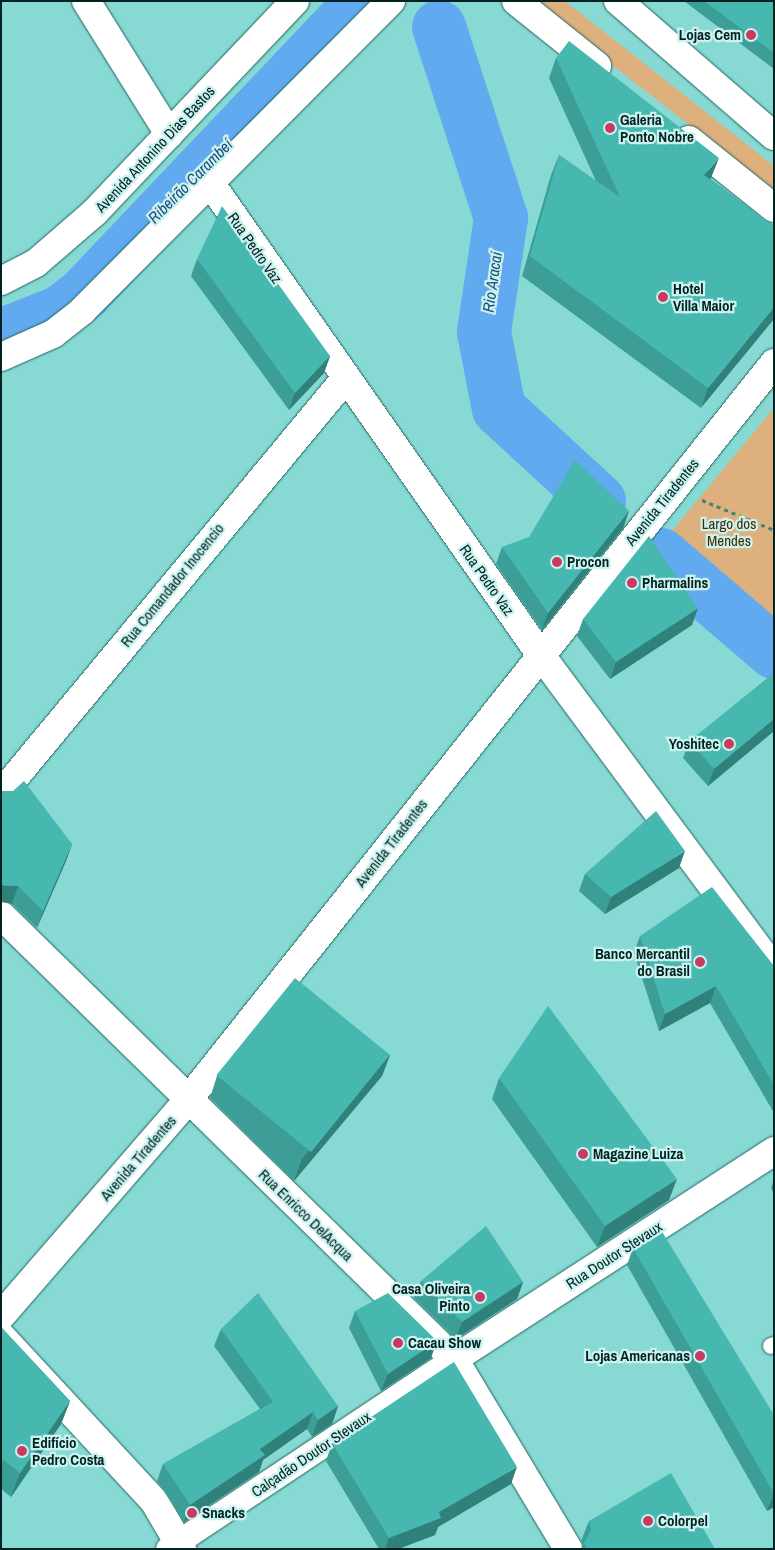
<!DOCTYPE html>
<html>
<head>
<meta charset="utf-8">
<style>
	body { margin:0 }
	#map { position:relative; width:775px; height:1550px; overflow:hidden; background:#86dad3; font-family:"Archivo Narrow",sans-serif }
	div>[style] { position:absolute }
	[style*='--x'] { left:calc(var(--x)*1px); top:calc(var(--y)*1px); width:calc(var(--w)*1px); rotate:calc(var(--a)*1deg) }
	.green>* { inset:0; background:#ddb07d }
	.river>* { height:54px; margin:-27px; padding:0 27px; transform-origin:27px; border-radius:27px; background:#61aaf0 }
	.path>* { height:3px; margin-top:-1.5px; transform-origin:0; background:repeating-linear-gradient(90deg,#45817c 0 4px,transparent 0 8px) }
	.roads { filter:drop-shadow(0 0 1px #236561) drop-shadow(0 0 1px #236561) }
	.service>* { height:16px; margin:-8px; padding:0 8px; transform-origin:8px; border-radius:8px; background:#fff }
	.pedestrian>* { height:24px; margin:-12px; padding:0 12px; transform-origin:12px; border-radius:12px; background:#fff }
	.minor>* { height:28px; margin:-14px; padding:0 14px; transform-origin:14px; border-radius:14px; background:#fff }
	.secondary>* { height:28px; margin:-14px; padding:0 14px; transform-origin:14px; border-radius:14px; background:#fff }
	.wall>* { inset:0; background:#3c9e97 }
	.shaded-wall>* { inset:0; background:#31817b }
	.building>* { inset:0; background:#46b8b0; transform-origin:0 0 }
	.dots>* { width:14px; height:14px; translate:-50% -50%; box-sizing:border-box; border:2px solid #cbf2ef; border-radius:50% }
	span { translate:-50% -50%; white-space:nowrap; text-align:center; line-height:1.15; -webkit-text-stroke:4.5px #cbf2ef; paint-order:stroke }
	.poi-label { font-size:15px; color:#002321; font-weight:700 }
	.right { translate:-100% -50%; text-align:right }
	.left { translate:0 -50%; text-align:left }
	.street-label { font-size:15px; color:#002321 }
	.park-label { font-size:15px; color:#442a05 }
	.water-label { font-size:16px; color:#1c4f7d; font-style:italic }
	.frame { position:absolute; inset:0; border:2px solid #002321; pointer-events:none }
</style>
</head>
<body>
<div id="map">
	<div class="green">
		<i style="clip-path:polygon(530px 1px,565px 1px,774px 166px,774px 191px)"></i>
		<i style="clip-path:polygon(774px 408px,774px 632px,667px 537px)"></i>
	</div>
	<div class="river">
		<i style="--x:439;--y:27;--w:201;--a:72"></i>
		<i style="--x:501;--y:218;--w:115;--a:98.5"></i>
		<i style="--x:484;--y:332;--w:78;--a:79"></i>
		<i style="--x:499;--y:409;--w:136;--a:42.6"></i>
		<i style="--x:1;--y:336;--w:65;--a:-21.8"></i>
		<i style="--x:61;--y:312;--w:31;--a:-38"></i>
		<i style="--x:85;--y:293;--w:402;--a:-46.5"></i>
		<i style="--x:661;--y:555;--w:149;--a:40.6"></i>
	</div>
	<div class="path">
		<i style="--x:702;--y:500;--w:78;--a:22.6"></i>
	</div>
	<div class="roads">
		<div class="service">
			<i style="--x:771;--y:1346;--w:3;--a:-18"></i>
		</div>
		<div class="pedestrian">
			<i style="--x:168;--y:1549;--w:343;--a:-33.6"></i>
		</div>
		<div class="minor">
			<i style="--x:86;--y:1;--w:157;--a:58"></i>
			<i style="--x:211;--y:184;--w:574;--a:55.01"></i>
			<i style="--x:540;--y:654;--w:392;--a:53.4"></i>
			<i style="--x:1;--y:794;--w:539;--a:-50.34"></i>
			<i style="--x:1;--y:915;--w:634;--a:44.43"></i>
			<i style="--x:454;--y:1359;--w:222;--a:59"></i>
			<i style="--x:1;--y:1316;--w:284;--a:-49.1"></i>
			<i style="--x:187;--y:1101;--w:943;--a:-51.5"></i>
			<i style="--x:1;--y:1336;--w:225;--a:47.2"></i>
			<i style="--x:154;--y:1501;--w:56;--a:59.7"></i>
			<i style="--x:454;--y:1359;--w:382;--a:-33"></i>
		</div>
		<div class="secondary">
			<i style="--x:516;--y:1;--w:104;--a:38.7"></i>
			<i style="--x:618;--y:1;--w:206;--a:40.9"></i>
			<i style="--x:689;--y:140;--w:109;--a:38.7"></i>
			<i style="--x:1;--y:281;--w:39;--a:-27"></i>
			<i style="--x:36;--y:263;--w:77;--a:-40.8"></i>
			<i style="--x:94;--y:213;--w:292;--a:-46.5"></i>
			<i style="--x:1;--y:357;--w:57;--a:-23.9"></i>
			<i style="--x:53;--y:334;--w:37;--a:-38"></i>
			<i style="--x:82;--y:311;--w:438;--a:-45.1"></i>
		</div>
	</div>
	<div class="wall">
		<i style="clip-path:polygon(684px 1px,774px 1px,774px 69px)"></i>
		<i style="clip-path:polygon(556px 58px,711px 178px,710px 179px,774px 226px,701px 408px,522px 276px,551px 175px,559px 155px,596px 181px,549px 78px)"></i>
		<i style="clip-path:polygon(197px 259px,330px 356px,324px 373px,289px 410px,191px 276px)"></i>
		<i style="clip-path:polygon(629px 511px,623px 528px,542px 630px,496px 564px,502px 547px)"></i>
		<i style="clip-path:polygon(583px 619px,692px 625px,610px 679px,577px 636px)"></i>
		<i style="clip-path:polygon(774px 673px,774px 731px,708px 786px,683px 758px,690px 741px)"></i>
		<i style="clip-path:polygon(1px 792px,72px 844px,66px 861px,37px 928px,12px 904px)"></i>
		<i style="clip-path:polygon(679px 868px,605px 914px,579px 891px,585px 874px)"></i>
		<i style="clip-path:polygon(640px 936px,774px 966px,774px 1113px,710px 1003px,659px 1031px,634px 953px)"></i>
		<i style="clip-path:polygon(390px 1055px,382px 1076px,294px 1181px,210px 1098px,217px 1076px)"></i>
		<i style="clip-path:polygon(499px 1078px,669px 1200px,597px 1247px,492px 1099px)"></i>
		<i style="clip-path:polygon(774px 1179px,774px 1195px,771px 1188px)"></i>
		<i style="clip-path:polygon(633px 1248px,774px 1415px,774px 1507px,767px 1511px,627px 1265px)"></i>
		<i style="clip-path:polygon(421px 1281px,523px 1282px,517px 1299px,456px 1339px,414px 1298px)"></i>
		<i style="clip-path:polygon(355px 1311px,431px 1358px,381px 1391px,349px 1328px)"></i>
		<i style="clip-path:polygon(1px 1327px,70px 1401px,61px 1424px,11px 1497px,1px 1489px)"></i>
		<i style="clip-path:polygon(221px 1329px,338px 1406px,332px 1424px,312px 1437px,307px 1429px,263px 1460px,259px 1472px,184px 1522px,157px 1481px,163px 1464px,260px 1409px,214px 1346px)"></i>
		<i style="clip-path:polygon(332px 1443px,511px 1484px,438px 1527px,435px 1535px,398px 1549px,379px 1549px,326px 1461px)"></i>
		<i style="clip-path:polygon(589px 1521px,715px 1549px,581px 1549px,583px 1545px,581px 1541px)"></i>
	</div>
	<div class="shaded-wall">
		<i style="clip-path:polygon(719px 158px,711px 178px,696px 195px,704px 175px)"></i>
		<i style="clip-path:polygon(774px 307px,774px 319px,701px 408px,708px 388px)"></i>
		<i style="clip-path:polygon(330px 356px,324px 373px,289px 410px,295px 393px)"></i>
		<i style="clip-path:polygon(629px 511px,623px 528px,542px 630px,548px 613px)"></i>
		<i style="clip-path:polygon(698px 608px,692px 625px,610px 679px,616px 662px)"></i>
		<i style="clip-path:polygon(774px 719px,774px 731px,708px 786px,714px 769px)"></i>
		<i style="clip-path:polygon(72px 844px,66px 861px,37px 928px,43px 911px)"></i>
		<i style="clip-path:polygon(685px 851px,679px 868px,605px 914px,611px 897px)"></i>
		<i style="clip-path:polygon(1px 885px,18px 886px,12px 904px,1px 902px)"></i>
		<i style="clip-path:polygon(716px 986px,710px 1003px,659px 1031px,665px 1014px)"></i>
		<i style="clip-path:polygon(390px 1055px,382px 1076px,294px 1181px,302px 1159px)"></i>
		<i style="clip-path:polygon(677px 1179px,669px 1200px,597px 1247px,605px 1226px)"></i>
		<i style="clip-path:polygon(523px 1282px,517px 1299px,456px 1339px,462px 1322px)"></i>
		<i style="clip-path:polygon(437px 1341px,431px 1358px,381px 1391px,388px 1374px)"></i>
		<i style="clip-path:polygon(70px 1401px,61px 1424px,11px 1497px,20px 1473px)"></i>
		<i style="clip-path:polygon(338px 1406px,332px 1424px,312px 1437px,318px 1420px)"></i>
		<i style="clip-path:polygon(313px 1412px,307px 1429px,263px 1460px,259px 1472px,184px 1522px,190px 1505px,260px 1449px)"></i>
		<i style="clip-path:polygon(517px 1467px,511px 1484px,438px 1527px,435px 1535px,398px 1549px,385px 1549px,389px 1538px,439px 1512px)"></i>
		<i style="clip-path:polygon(774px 1494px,774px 1507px,767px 1511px)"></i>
	</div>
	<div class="building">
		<i style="clip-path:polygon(704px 1px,774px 1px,774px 53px)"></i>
		<i style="clip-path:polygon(569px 41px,719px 158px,704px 175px,774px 226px,774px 307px,708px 388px,530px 256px,559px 155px,620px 197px,556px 58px)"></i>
		<i style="clip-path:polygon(222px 206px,330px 356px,295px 393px,197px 259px)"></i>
		<i style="clip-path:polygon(575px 460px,629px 511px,548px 613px,502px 547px,529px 537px)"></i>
		<i style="clip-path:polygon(649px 536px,698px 608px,616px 662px,583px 619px)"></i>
		<i style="clip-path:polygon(774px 673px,774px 719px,714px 769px,690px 741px)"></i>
		<i style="clip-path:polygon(24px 781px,72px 844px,43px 911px,18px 886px,1px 885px,1px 792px,2px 791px,13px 791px)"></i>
		<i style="clip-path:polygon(656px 811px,685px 851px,611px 897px,585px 874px)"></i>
		<i style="clip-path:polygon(712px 887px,774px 966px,774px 1085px,716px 986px,665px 1014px,640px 936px)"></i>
		<i style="left:295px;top:978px;width:122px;height:125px;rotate:39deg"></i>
		<i style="clip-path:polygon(548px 1006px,677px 1179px,605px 1226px,499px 1078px)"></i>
		<i style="clip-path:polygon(486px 1226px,523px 1282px,462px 1322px,421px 1281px)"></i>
		<i style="clip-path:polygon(661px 1230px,774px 1415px,774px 1494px,633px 1248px)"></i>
		<i style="clip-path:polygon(258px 1293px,338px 1406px,318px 1420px,313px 1412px,260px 1449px,265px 1455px,190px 1505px,163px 1464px,273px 1402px,221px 1329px)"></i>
		<i style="clip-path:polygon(388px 1293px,437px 1341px,388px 1374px,355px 1311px)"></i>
		<i style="clip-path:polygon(1px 1327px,70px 1401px,20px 1473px,1px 1458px)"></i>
		<i style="clip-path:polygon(454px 1362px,517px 1467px,439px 1512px,441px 1518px,389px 1538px,332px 1443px)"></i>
		<i style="clip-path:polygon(671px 1473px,715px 1549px,587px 1549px,584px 1543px,591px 1530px,589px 1521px)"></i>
	</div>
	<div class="dots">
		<i style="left:751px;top:35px;background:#c93a60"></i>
		<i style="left:610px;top:128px;background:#c93a60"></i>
		<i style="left:663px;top:297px;background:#c93a60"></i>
		<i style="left:557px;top:562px;background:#c93a60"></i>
		<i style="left:632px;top:583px;background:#c93a60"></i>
		<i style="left:729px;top:744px;background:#c93a60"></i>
		<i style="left:700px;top:962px;background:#c93a60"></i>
		<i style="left:583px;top:1154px;background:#c93a60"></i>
		<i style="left:480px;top:1297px;background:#c93a60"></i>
		<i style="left:398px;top:1343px;background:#c93a60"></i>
		<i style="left:700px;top:1356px;background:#c93a60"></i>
		<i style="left:22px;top:1451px;background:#c93a60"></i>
		<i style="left:192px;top:1513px;background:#c93a60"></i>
		<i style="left:648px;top:1521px;background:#c93a60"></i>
	</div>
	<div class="poi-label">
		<span class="right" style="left:741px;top:35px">Lojas Cem</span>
		<span class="left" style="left:620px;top:128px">Galeria<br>Ponto Nobre</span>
		<span class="left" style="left:673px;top:297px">Hotel<br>Villa Maior</span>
		<span class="left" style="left:567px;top:562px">Procon</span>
		<span class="left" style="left:642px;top:583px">Pharmalins</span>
		<span class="right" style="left:719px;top:744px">Yoshitec</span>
		<span class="right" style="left:690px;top:962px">Banco Mercantil<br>do Brasil</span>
		<span class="left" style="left:593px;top:1154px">Magazine Luiza</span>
		<span class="right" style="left:470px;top:1297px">Casa Oliveira<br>Pinto</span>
		<span class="left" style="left:408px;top:1343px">Cacau Show</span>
		<span class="right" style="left:690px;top:1356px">Lojas Americanas</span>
		<span class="left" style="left:32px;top:1451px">Edifício<br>Pedro Costa</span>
		<span class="left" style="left:202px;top:1513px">Snacks</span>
		<span class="left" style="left:658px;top:1521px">Colorpel</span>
	</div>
	<div class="street-label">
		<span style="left:155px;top:149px;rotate:-47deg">Avenida Antonino Dias Bastos</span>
		<span style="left:255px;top:248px;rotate:55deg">Rua Pedro Vaz</span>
		<span style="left:662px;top:502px;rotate:-51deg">Avenida Tiradentes</span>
		<span style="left:487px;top:580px;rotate:55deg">Rua Pedro Vaz</span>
		<span style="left:172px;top:585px;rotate:-51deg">Rua Comandador Inocencio</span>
		<span style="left:391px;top:843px;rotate:-52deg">Avenida Tiradentes</span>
		<span style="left:138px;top:1158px;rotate:-49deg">Avenida Tiradentes</span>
		<span style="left:306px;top:1215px;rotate:44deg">Rua Enricco DelAcqua</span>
		<span style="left:614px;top:1255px;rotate:-33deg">Rua Doutor Stevaux</span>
		<span style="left:311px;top:1454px;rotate:-34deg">Calçadão Doutor Stevaux</span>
	</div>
	<div class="park-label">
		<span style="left:729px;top:532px">Largo dos<br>Mendes</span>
	</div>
	<div class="water-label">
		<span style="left:190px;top:181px;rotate:-45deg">Ribeirão Carambeí</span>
		<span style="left:492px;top:282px;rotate:-82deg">Rio Aracaí</span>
	</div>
	<div class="frame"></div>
</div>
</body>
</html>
